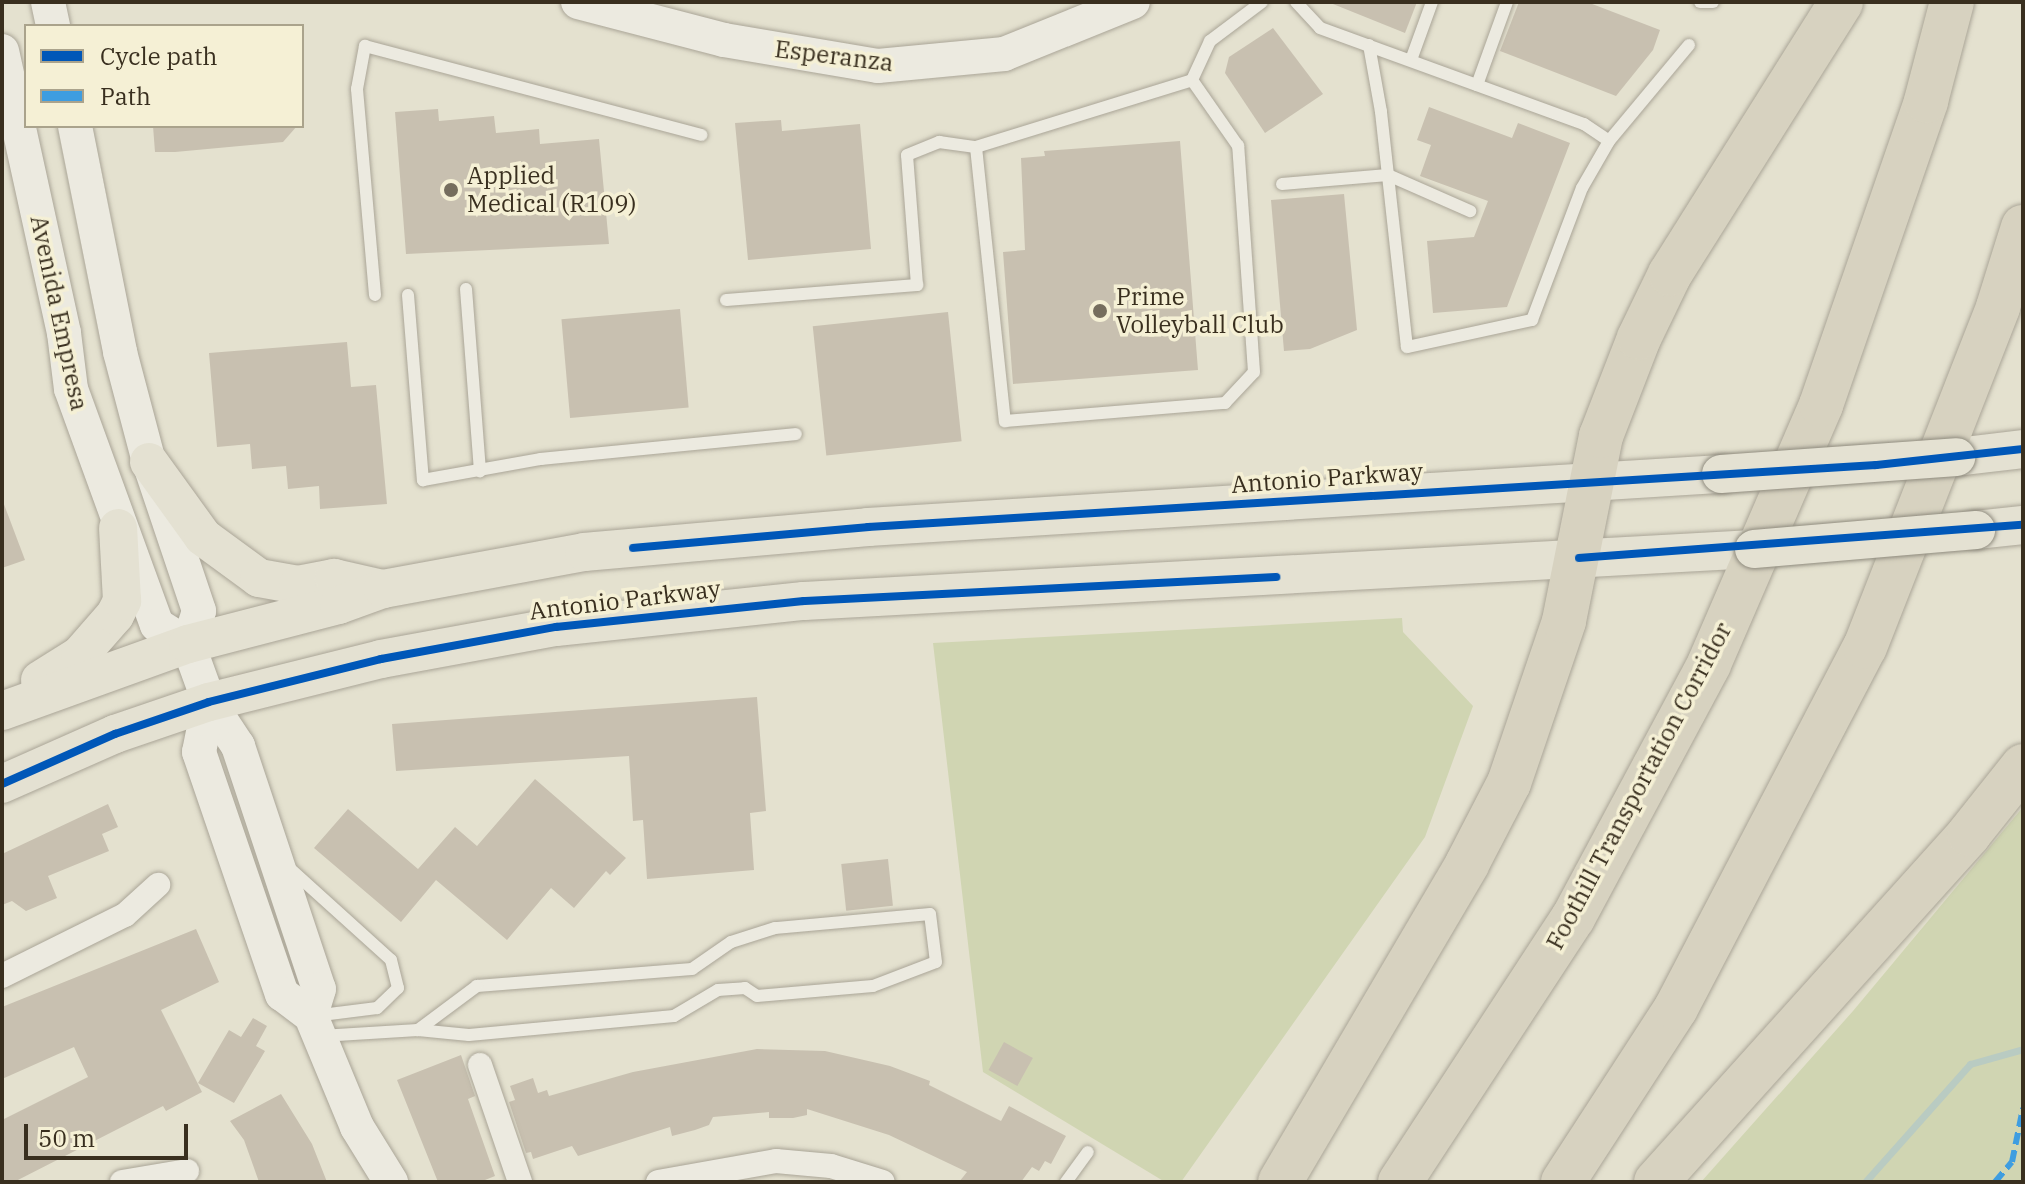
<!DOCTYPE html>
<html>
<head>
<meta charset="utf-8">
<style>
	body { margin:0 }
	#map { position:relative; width:2025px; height:1184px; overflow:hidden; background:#e4e1cf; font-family:"IBM Plex Serif",serif }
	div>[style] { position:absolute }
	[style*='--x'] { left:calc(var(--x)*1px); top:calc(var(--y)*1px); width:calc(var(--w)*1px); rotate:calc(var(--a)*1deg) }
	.green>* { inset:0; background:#d0d5b2 }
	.stream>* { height:7px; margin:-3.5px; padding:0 3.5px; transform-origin:3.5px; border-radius:3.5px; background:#b9cbc2 }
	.building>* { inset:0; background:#c8c0b0; transform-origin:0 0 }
	.roads { filter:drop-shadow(0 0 2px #aaa597) drop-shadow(0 0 2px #aaa597) }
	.lane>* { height:12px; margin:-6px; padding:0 6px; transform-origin:6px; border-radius:6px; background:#eceae0 }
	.street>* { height:24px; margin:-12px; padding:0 12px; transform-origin:12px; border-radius:12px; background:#eceae0 }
	.secondary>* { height:34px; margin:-17px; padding:0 17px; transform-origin:17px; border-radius:17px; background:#eceae0 }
	.primary>* { height:38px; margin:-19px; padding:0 19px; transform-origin:19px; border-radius:19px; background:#e4e1d2 }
	.highway>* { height:44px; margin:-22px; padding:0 22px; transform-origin:22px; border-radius:22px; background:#d7d2c0 }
	.bridges { filter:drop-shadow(0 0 2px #8f8b7e) drop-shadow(0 0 2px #8f8b7e) }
	.primary-bridge>* { height:38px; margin:-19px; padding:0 19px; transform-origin:19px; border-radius:19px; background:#e4e1d2 }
	.quiet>* { height:6px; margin-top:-3px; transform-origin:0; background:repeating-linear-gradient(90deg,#3e9de0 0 12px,transparent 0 18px) }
	.cycleway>* { height:8px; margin:-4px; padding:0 4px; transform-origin:4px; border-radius:4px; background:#0057b8 }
	.dots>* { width:22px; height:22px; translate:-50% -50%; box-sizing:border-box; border:4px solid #f5f0d5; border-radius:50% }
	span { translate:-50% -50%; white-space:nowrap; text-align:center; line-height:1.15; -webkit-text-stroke:7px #f5f0d5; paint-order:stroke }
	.street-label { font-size:24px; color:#392f1f }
	.poi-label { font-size:24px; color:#392f1f }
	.left { translate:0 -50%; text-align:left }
	.frame { position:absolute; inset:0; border:4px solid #392f1f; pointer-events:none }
	.legend { position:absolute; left:24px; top:24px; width:280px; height:104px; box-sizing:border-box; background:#f5f0d5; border:2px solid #aaa38c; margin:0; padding:10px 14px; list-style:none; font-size:24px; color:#392f1f }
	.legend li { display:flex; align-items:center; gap:16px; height:40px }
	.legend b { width:40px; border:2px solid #aaa38c }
	.scale { position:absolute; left:24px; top:1124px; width:164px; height:36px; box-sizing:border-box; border:4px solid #392f1f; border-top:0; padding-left:10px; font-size:24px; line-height:28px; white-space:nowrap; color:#392f1f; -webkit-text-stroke:6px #f5f0d5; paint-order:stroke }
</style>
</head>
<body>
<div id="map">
	<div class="green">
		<i style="clip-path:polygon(1402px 618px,1403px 632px,1473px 706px,1425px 837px,1181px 1182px,1165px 1182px,983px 1072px,933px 643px)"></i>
		<i style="clip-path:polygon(2023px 807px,2023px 1182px,1701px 1182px,1853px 1011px)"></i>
	</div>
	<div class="stream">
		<i style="--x:1865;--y:1182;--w:158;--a:-48.3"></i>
		<i style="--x:1970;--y:1064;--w:55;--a:-15.8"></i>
	</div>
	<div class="building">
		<i style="clip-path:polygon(1328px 2px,1417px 2px,1405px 33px)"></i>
		<i style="clip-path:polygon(1519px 2px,1587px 2px,1660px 30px,1653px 50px,1616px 96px,1500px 51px)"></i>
		<i style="clip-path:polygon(1273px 28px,1323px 94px,1265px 133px,1225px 73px,1229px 57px)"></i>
		<i style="clip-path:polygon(1429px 107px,1512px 138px,1518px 123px,1570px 143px,1507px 307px,1433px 313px,1427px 241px,1474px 237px,1488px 201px,1420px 176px,1431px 145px,1417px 140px)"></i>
		<i style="clip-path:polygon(438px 109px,439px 121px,494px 116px,496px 133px,539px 129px,540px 144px,599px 139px,609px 244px,406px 254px,395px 112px)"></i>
		<i style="clip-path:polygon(781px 120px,782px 131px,860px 124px,871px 249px,748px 260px,735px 123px)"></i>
		<i style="clip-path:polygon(153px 126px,297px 126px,283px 142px,175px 152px,155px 152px)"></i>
		<i style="clip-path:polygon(1180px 141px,1198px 370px,1013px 384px,1003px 252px,1025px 250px,1021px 158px,1045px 156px,1044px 151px)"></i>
		<i style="clip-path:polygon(1344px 194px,1357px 330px,1310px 349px,1284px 351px,1271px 200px)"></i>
		<i style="left:680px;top:309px;width:99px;height:119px;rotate:85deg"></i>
		<i style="left:948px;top:312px;width:130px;height:136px;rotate:84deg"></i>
		<i style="clip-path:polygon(347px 342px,351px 387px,376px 385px,387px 504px,320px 509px,319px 486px,288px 489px,286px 466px,252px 469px,250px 444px,217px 447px,209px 353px)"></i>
		<i style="clip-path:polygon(2px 499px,25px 560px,2px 568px)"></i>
		<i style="clip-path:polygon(757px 697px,766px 811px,750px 813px,754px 870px,647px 879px,643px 820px,633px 821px,629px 756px,396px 771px,392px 724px)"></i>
		<i style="clip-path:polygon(535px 779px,626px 858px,610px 875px,606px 871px,574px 908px,551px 888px,507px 940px,436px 880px,401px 922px,314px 848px,348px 809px,418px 869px,455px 827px,477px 846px)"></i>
		<i style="clip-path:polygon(108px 804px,118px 827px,102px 834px,109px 851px,48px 876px,57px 898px,26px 911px,12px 901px,2px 905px,2px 854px)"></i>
		<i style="left:888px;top:859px;width:47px;height:47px;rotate:84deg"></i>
		<i style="clip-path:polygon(196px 929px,219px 982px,161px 1010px,202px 1092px,166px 1111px,163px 1106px,14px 1182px,2px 1182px,2px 1120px,88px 1077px,74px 1047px,2px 1079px,2px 1007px)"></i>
		<i style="clip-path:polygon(253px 1018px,267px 1026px,256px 1046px,265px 1051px,234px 1103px,198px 1083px,229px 1030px,241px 1037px)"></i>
		<i style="left:1004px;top:1042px;width:33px;height:32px;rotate:29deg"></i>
		<i style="clip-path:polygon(757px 1049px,825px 1051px,890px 1066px,930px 1081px,929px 1085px,1001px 1121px,1009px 1106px,1066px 1136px,1051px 1164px,1045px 1161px,1039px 1171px,1032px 1167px,1021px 1182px,959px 1182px,967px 1172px,889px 1135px,807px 1109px,807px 1115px,793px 1118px,769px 1118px,769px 1112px,713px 1117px,709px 1125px,695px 1130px,672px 1136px,670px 1127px,578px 1156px,572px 1146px,533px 1159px,531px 1152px,526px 1153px,509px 1102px,515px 1100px,510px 1086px,533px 1078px,538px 1093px,547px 1090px,549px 1096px,633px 1072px)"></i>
		<i style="clip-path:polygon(461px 1055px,475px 1096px,468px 1099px,495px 1176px,480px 1182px,438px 1182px,397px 1080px)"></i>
		<i style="clip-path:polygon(281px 1094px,312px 1144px,327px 1182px,259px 1182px,244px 1140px,230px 1121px)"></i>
	</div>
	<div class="roads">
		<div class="lane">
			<i style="--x:1296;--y:2;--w:35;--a:47"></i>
			<i style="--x:1320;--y:28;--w:281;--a:20"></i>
			<i style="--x:1584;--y:124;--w:30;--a:34"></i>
			<i style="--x:1700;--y:2;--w:13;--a:0"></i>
			<i style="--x:1369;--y:45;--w:68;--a:79.8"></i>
			<i style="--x:1381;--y:112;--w:236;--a:83.7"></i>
			<i style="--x:1407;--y:347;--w:128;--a:-12.2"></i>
			<i style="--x:1532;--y:320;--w:141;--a:-69.3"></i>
			<i style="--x:1582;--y:188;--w:54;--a:-60.1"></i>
			<i style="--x:1609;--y:141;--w:125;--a:-50.2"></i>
			<i style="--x:1411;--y:60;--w:62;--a:-70.1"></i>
			<i style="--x:1477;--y:85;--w:88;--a:-70.1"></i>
			<i style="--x:976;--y:147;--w:276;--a:84"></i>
			<i style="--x:1005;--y:421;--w:221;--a:-4.7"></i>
			<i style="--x:1225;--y:403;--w:42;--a:-46.9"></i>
			<i style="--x:1254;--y:372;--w:227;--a:-94"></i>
			<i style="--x:1238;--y:146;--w:80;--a:-124.9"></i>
			<i style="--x:1282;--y:184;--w:106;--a:-4.9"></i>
			<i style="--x:1388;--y:175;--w:90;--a:23.7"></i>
			<i style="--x:466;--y:289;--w:183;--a:85.6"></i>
			<i style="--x:375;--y:295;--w:207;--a:-95"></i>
			<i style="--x:357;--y:89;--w:44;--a:-79.5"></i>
			<i style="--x:365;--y:46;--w:348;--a:14.8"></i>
			<i style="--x:408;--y:295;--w:186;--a:85.4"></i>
			<i style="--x:423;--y:480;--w:120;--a:-10.1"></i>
			<i style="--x:541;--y:459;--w:256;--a:-5.6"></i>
			<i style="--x:726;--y:300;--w:192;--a:-4.5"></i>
			<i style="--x:917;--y:285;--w:130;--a:-94.4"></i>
			<i style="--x:907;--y:155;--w:35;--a:-22"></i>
			<i style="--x:939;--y:142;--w:37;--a:8"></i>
			<i style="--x:976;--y:147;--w:226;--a:-17.2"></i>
			<i style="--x:1192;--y:80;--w:43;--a:-65.2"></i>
			<i style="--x:1210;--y:41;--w:65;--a:-36.9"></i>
			<i style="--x:287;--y:866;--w:140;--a:42.1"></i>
			<i style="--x:391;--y:960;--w:29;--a:76"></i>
			<i style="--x:398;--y:988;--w:29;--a:136"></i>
			<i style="--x:377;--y:1008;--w:64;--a:172.8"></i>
			<i style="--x:321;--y:1036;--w:97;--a:-3.5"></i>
			<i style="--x:418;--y:1030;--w:51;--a:5.6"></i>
			<i style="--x:469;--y:1035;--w:206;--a:-5.3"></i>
			<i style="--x:674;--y:1016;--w:51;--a:-30.6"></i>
			<i style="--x:718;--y:990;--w:27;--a:-4"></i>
			<i style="--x:745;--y:988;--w:14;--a:34"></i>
			<i style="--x:757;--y:996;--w:116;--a:-4.9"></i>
			<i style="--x:873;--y:986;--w:67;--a:-20.9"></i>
			<i style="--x:936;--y:962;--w:48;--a:-97.1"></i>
			<i style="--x:930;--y:914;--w:156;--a:174.8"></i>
			<i style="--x:775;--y:928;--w:46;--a:162.3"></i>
			<i style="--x:731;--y:942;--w:47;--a:145.3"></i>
			<i style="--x:692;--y:969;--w:216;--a:175.5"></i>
			<i style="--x:477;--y:986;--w:74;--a:143.3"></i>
			<i style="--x:1066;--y:1182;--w:37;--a:-54"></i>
		</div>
		<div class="street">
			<i style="--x:2;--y:976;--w:137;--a:-26.4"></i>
			<i style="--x:125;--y:915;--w:45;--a:-42.3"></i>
			<i style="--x:480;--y:1065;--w:124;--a:71.1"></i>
			<i style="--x:122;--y:1182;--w:66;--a:-9.6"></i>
			<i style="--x:658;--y:1182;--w:120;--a:-10.1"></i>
			<i style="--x:776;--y:1161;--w:55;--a:5.2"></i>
			<i style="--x:831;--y:1166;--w:54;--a:17.1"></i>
		</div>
		<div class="secondary">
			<i style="--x:48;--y:2;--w:25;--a:78"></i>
			<i style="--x:578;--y:2;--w:151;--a:14.6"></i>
			<i style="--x:724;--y:40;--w:156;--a:9.6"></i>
			<i style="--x:878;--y:66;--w:127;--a:-5.4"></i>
			<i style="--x:1004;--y:54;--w:139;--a:-22"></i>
			<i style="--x:2;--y:51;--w:289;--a:77.6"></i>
			<i style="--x:64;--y:333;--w:56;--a:82.9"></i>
			<i style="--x:71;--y:389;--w:251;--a:70"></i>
			<i style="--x:157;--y:625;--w:36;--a:32"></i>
			<i style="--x:188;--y:644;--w:62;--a:70.1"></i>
			<i style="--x:209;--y:702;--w:53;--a:56.6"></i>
			<i style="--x:238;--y:746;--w:256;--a:71.6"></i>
			<i style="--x:319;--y:989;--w:28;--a:107"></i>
			<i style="--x:75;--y:126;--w:230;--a:78.7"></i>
			<i style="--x:120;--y:352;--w:114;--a:75.2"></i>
			<i style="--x:149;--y:462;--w:157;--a:71.4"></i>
			<i style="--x:199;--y:611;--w:35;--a:108"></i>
			<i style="--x:209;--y:702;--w:51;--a:101.3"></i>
			<i style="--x:199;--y:752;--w:256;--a:71.1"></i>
			<i style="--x:282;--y:994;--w:36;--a:37"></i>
			<i style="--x:311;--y:1016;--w:120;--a:67.5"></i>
			<i style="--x:357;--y:1127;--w:65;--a:58.3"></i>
		</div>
		<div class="primary">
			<i style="--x:1956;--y:457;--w:67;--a:-6.8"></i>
			<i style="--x:149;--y:462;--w:92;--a:54.2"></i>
			<i style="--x:203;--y:537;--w:69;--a:36.2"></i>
			<i style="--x:259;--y:578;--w:40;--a:10"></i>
			<i style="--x:298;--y:585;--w:37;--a:-11"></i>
			<i style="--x:334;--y:578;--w:50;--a:12.7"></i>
			<i style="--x:1976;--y:530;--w:47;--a:-6.1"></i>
			<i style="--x:40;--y:680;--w:47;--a:-32"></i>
			<i style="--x:80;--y:655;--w:53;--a:-48.8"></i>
			<i style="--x:115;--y:615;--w:16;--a:-63"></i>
			<i style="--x:122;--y:601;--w:73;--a:-93.1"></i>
			<i style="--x:2;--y:711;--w:198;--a:-19.8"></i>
			<i style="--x:188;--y:644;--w:156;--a:-14.5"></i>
			<i style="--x:339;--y:605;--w:47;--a:-20"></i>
			<i style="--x:383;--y:589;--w:204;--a:-10.4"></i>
			<i style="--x:584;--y:552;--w:285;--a:-5"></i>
			<i style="--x:868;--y:527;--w:855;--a:-3.56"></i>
			<i style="--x:2;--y:784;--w:124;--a:-23.9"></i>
			<i style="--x:115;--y:734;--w:99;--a:-18.8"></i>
			<i style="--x:209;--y:702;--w:177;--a:-14"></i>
			<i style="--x:381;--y:659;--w:178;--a:-10.4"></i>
			<i style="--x:556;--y:627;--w:249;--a:-6"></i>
			<i style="--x:804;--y:601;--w:951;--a:-3.13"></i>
		</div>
		<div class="highway">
			<i style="--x:1280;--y:1182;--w:369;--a:-59.5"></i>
			<i style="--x:1467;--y:864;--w:91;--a:-62.6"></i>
			<i style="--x:1509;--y:783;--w:171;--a:-71.2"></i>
			<i style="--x:1564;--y:621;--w:189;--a:-78.7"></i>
			<i style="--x:1601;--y:436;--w:105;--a:-68.8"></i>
			<i style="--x:1639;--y:338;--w:71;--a:-64.2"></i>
			<i style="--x:1670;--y:274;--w:321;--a:-57.8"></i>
			<i style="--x:1400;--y:1182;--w:316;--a:-56.8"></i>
			<i style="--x:1573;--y:918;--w:288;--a:-61.8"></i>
			<i style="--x:1709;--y:664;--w:282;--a:-66.6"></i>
			<i style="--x:1821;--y:405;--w:322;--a:-70.9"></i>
			<i style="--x:1926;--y:101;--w:102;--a:-75.3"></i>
			<i style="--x:1563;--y:1182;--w:207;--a:-57"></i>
			<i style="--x:1676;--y:1008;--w:407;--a:-62.4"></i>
			<i style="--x:1865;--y:647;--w:365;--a:-68.6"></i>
			<i style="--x:1998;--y:307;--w:84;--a:-72.6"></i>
			<i style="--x:1656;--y:1182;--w:468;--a:-48"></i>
			<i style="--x:1969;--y:834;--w:87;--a:-51.5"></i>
		</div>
	</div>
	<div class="bridges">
		<div class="primary-bridge">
			<i style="--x:1721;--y:474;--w:236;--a:-4.1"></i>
			<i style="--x:1754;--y:549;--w:223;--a:-4.9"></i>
		</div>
	</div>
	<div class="quiet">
		<i style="--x:1995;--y:1182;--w:26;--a:-50"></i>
		<i style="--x:2012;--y:1162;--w:55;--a:-78.5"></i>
	</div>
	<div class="cycleway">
		<i style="--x:633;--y:548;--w:236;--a:-5.1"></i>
		<i style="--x:868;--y:527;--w:1010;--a:-3.52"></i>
		<i style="--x:1876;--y:465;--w:148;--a:-6.2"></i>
		<i style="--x:1579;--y:558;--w:445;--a:-4.3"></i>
		<i style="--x:2;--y:784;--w:124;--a:-23.9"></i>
		<i style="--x:115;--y:734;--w:99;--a:-18.8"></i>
		<i style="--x:209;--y:702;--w:177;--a:-14"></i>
		<i style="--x:381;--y:659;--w:178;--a:-10.4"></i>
		<i style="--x:556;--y:627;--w:249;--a:-6"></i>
		<i style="--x:804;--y:601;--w:473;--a:-2.9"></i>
	</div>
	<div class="dots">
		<i style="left:451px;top:190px;background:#756d5d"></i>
		<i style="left:1100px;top:311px;background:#756d5d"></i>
	</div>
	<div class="street-label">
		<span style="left:834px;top:56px;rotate:7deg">Esperanza</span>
		<span style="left:59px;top:313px;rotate:78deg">Avenida Empresa</span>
		<span style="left:1327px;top:478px;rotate:-4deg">Antonio Parkway</span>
		<span style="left:625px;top:600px;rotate:-7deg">Antonio Parkway</span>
		<span style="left:1639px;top:786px;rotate:-62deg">Foothill Transportation Corridor</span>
	</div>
	<div class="poi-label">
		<span class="left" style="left:467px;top:190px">Applied<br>Medical (R109)</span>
		<span class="left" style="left:1116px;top:311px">Prime<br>Volleyball Club</span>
	</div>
	<div class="frame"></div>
	<ul class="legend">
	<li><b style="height:10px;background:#0057b8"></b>Cycle path</li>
	<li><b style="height:10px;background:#3e9de0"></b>Path</li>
	</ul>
	<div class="scale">50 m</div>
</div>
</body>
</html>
